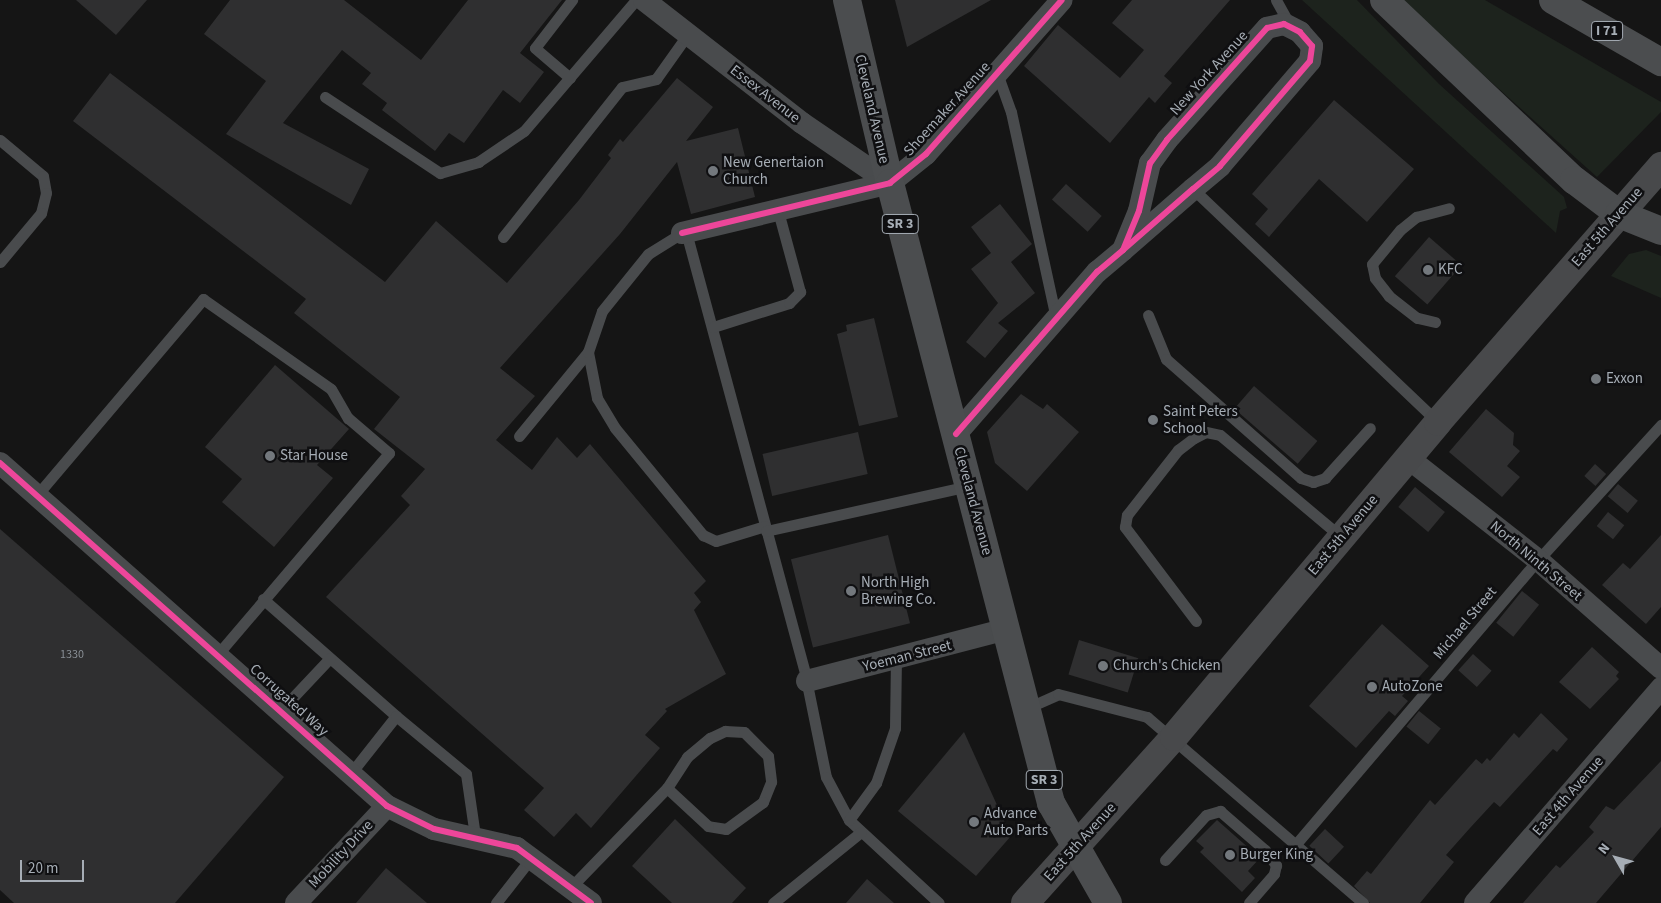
<!DOCTYPE html>
<html>
<head>
<meta charset="utf-8">
<style>
	body { margin:0 }
	#map { position:relative; width:1661px; height:903px; overflow:hidden; background:#151515; font-family:"Source Sans 3",sans-serif }
	div>[style] { position:absolute }
	[style*='--x'] { left:calc(var(--x)*1px); top:calc(var(--y)*1px); width:calc(var(--w)*1px); rotate:calc(var(--a)*1deg) }
	.green>* { inset:0; background:#1d231d }
	.building>* { inset:0; background:#2f2f30; transform-origin:0 0 }
	.service>* { height:11px; margin:-5.5px; padding:0 5.5px; transform-origin:5.5px; border-radius:5.5px; background:#494b4d }
	.minor>* { height:22px; margin:-11px; padding:0 11px; transform-origin:11px; border-radius:11px; background:#494b4d }
	.secondary>* { height:28px; margin:-14px; padding:0 14px; transform-origin:14px; border-radius:14px; background:#48494b }
	.primary>* { height:28px; margin:-14px; padding:0 14px; transform-origin:14px; border-radius:14px; background:#4b4d4f }
	.motorway>* { height:28px; margin:-14px; padding:0 14px; transform-origin:14px; border-radius:14px; background:#4b4d4f }
	.cycleway>* { height:6px; margin:-3px; padding:0 3px; transform-origin:3px; border-radius:3px; background:#ed469a }
	.dots>* { width:14px; height:14px; translate:-50% -50%; box-sizing:border-box; border:2px solid #0f0f11; border-radius:50% }
	span { translate:-50% -50%; white-space:nowrap; text-align:center; line-height:1.15; -webkit-text-stroke:5px #0f0f11; paint-order:stroke }
	.number-label { font-size:12px; color:#888e94 }
	.number-label span { -webkit-text-stroke-width:0 }
	.shield-label span { padding:1px 4px; background:#0f0f11; border:1px solid; border-radius:4px; -webkit-text-stroke-width:0 }
	.shield-label { font-size:14px; color:#a6adb5; font-weight:700 }
	.street-label { font-size:15px; color:#a6adb5 }
	.poi-label { font-size:15px; color:#a6adb5 }
	.left { translate:0 -50%; text-align:left }
	.north { position:absolute; left:1591px; top:833px; width:50px; height:50px; -webkit-text-stroke:4px #0f0f11; paint-order:stroke; rotate:308deg; font-size:14px; font-weight:700; line-height:20px; text-align:center; color:#a6adb5 }
	.north::after { content:''; display:block; margin:auto; width:18px; height:22px; background:#a6adb5; clip-path:polygon(50% 0,100% 100%,50% 72%,0 100%) }
	.scale { position:absolute; left:20px; top:860px; width:64px; height:22px; box-sizing:border-box; border:2px solid #a6adb5; border-top:0; padding-left:6px; font-size:15px; line-height:18px; white-space:nowrap; color:#a6adb5; -webkit-text-stroke:4px #0f0f11; paint-order:stroke }
</style>
</head>
<body>
<div id="map">
	<div class="green">
		<i style="clip-path:polygon(1302px 0,1357px 0,1439px 84px,1564px 197px,1567px 208px,1560px 211px,1556px 233px)"></i>
		<i style="clip-path:polygon(1400px 0,1485px 0,1661px 102px,1661px 112px,1597px 177px)"></i>
		<i style="clip-path:polygon(1646px 250px,1661px 256px,1661px 298px,1611px 276px,1629px 254px)"></i>
	</div>
	<div class="building">
		<i style="clip-path:polygon(76px 0,147px 0,116px 35px)"></i>
		<i style="clip-path:polygon(230px 0,344px 0,421px 60px,468px 0,562px 0,520px 53px,544px 72px,520px 103px,503px 90px,464px 143px,449px 133px,435px 151px,382px 110px,387px 103px,362px 84px,371px 73px,342px 50px,283px 123px,369px 169px,351px 205px,226px 134px,266px 81px,204px 34px)"></i>
		<i style="clip-path:polygon(895px 0,991px 0,907px 47px)"></i>
		<i style="clip-path:polygon(1132px 0,1230px 0,1164px 76px,1172px 83px,1155px 103px,1149px 97px,1110px 143px,1024px 66px,1058px 25px,1120px 78px,1144px 50px,1112px 23px)"></i>
		<i style="clip-path:polygon(110px 73px,385px 282px,436px 221px,507px 283px,579px 200px,611px 158px,608px 155px,620px 139px,623px 142px,677px 78px,713px 107px,686px 141px,738px 128px,755px 197px,691px 214px,677px 162px,620px 234px,500px 368px,535px 396px,496px 440px,532px 470px,557px 437px,577px 458px,590px 444px,706px 581px,694px 593px,701px 602px,694px 610px,726px 674px,665px 709px,667px 711px,645px 735px,660px 748px,591px 828px,576px 813px,554px 837px,524px 810px,544px 788px,326px 597px,410px 505px,401px 496px,425px 469px,374px 429px,400px 397px,294px 313px,306px 299px,73px 121px)"></i>
		<i style="clip-path:polygon(1334px 100px,1414px 169px,1367px 222px,1319px 179px,1269px 237px,1255px 224px,1268px 209px,1252px 194px)"></i>
		<i style="left:1066px;top:184px;width:48px;height:21px;rotate:42deg"></i>
		<i style="clip-path:polygon(1000px 204px,1032px 244px,1011px 262px,1035px 293px,998px 323px,1008px 331px,985px 358px,966px 342px,998px 303px,971px 269px,991px 253px,971px 227px)"></i>
		<i style="left:1429px;top:237px;width:43px;height:52px;rotate:41deg"></i>
		<i style="clip-path:polygon(874px 318px,898px 417px,859px 426px,837px 334px,847px 331px,846px 325px)"></i>
		<i style="clip-path:polygon(275px 365px,349px 429px,317px 465px,333px 478px,274px 547px,222px 502px,242px 479px,205px 447px)"></i>
		<i style="left:1254px;top:386px;width:84px;height:30px;rotate:41deg"></i>
		<i style="clip-path:polygon(1021px 394px,1043px 409px,1047px 404px,1079px 432px,1027px 491px,995px 463px,987px 432px)"></i>
		<i style="clip-path:polygon(1486px 409px,1514px 433px,1513px 445px,1520px 451px,1507px 466px,1520px 477px,1502px 497px,1449px 452px)"></i>
		<i style="left:858px;top:432px;width:43px;height:98px;rotate:77deg"></i>
		<i style="left:1595px;top:464px;width:15px;height:16px;rotate:42deg"></i>
		<i style="left:1618px;top:484px;width:26px;height:16px;rotate:40deg"></i>
		<i style="left:1415px;top:487px;width:39px;height:26px;rotate:40deg"></i>
		<i style="left:1608px;top:512px;width:21px;height:18px;rotate:39deg"></i>
		<i style="clip-path:polygon(0 529px,284px 777px,175px 903px,14px 903px,0 890px)"></i>
		<i style="left:888px;top:535px;width:91px;height:100px;rotate:76deg"></i>
		<i style="clip-path:polygon(1661px 535px,1661px 607px,1646px 624px,1602px 585px,1623px 563px,1630px 569px)"></i>
		<i style="left:1522px;top:591px;width:22px;height:41px;rotate:39deg"></i>
		<i style="clip-path:polygon(1382px 624px,1429px 666px,1402px 696px,1408px 701px,1395px 716px,1389px 711px,1356px 748px,1309px 706px)"></i>
		<i style="left:1079px;top:640px;width:62px;height:36px;rotate:17deg"></i>
		<i style="clip-path:polygon(1592px 647px,1619px 672px,1616px 676px,1619px 679px,1590px 709px,1559px 682px)"></i>
		<i style="left:1473px;top:654px;width:25px;height:22px;rotate:42deg"></i>
		<i style="left:1419px;top:711px;width:28px;height:20px;rotate:39deg"></i>
		<i style="clip-path:polygon(1541px 713px,1568px 739px,1557px 752px,1553px 749px,1500px 807px,1494px 802px,1470px 828px,1446px 855px,1454px 862px,1420px 903px,1370px 903px,1354px 886px,1367px 871px,1371px 874px,1430px 800px,1435px 805px,1476px 759px,1482px 764px,1487px 758px,1490px 761px,1514px 733px,1519px 738px)"></i>
		<i style="clip-path:polygon(964px 732px,1011px 836px,976px 876px,898px 811px)"></i>
		<i style="clip-path:polygon(1661px 761px,1661px 827px,1596px 903px,1523px 903px,1556px 865px,1560px 868px,1594px 832px,1589px 827px,1606px 806px,1614px 810px)"></i>
		<i style="clip-path:polygon(675px 819px,746px 888px,732px 903px,672px 903px,632px 866px)"></i>
		<i style="clip-path:polygon(1217px 820px,1260px 858px,1248px 871px,1255px 878px,1242px 892px,1200px 852px,1204px 848px,1196px 841px)"></i>
		<i style="left:1325px;top:829px;width:26px;height:23px;rotate:43deg"></i>
		<i style="clip-path:polygon(386px 868px,427px 903px,356px 903px)"></i>
		<i style="clip-path:polygon(867px 879px,894px 903px,846px 903px)"></i>
	</div>
	<div class="service">
		<i style="--x:1276;--y:0;--w:31;--a:61"></i>
		<i style="--x:997;--y:73;--w:41;--a:70.3"></i>
		<i style="--x:1011;--y:112;--w:212;--a:77.7"></i>
		<i style="--x:570;--y:78;--w:46;--a:-139.4"></i>
		<i style="--x:535;--y:48;--w:61;--a:-52.4"></i>
		<i style="--x:325;--y:97;--w:138;--a:33.5"></i>
		<i style="--x:440;--y:173;--w:40;--a:-16"></i>
		<i style="--x:478;--y:162;--w:55;--a:-34"></i>
		<i style="--x:524;--y:131;--w:172;--a:-49.5"></i>
		<i style="--x:0;--y:140;--w:56;--a:39.9"></i>
		<i style="--x:43;--y:176;--w:17;--a:80"></i>
		<i style="--x:46;--y:193;--w:21;--a:104"></i>
		<i style="--x:41;--y:213;--w:64;--a:129.9"></i>
		<i style="--x:1193;--y:189;--w:338;--a:43.6"></i>
		<i style="--x:686;--y:232;--w:458;--a:74.9"></i>
		<i style="--x:805;--y:674;--w:105;--a:78.5"></i>
		<i style="--x:826;--y:777;--w:49;--a:61.9"></i>
		<i style="--x:849;--y:820;--w:122;--a:42.7"></i>
		<i style="--x:503;--y:237;--w:191;--a:-51.6"></i>
		<i style="--x:622;--y:87;--w:35;--a:-13"></i>
		<i style="--x:656;--y:79;--w:55;--a:-54.6"></i>
		<i style="--x:1148;--y:315;--w:48;--a:67.8"></i>
		<i style="--x:1166;--y:359;--w:180;--a:41.4"></i>
		<i style="--x:1301;--y:478;--w:13;--a:18"></i>
		<i style="--x:1313;--y:482;--w:13;--a:-18"></i>
		<i style="--x:1325;--y:478;--w:67;--a:-48"></i>
		<i style="--x:1435;--y:322;--w:18;--a:-167"></i>
		<i style="--x:1417;--y:318;--w:36;--a:-142"></i>
		<i style="--x:1389;--y:296;--w:23;--a:-128"></i>
		<i style="--x:1375;--y:278;--w:14;--a:-102"></i>
		<i style="--x:1372;--y:264;--w:44;--a:-50.5"></i>
		<i style="--x:1400;--y:230;--w:21;--a:-39"></i>
		<i style="--x:1416;--y:217;--w:34;--a:-15"></i>
		<i style="--x:713;--y:327;--w:80;--a:-17.5"></i>
		<i style="--x:789;--y:303;--w:16;--a:-45"></i>
		<i style="--x:800;--y:292;--w:84;--a:-105.2"></i>
		<i style="--x:588;--y:352;--w:47;--a:78.9"></i>
		<i style="--x:597;--y:398;--w:35;--a:59"></i>
		<i style="--x:615;--y:428;--w:139;--a:50.6"></i>
		<i style="--x:703;--y:535;--w:14;--a:25"></i>
		<i style="--x:716;--y:541;--w:51;--a:-17"></i>
		<i style="--x:519;--y:436;--w:109;--a:-50.6"></i>
		<i style="--x:588;--y:352;--w:43;--a:-71.1"></i>
		<i style="--x:602;--y:311;--w:73;--a:-51.1"></i>
		<i style="--x:648;--y:254;--w:40;--a:-32"></i>
		<i style="--x:37;--y:495;--w:257;--a:-49.7"></i>
		<i style="--x:203;--y:299;--w:156;--a:35.1"></i>
		<i style="--x:331;--y:389;--w:34;--a:60"></i>
		<i style="--x:348;--y:418;--w:54;--a:40.5"></i>
		<i style="--x:389;--y:453;--w:264;--a:130.4"></i>
		<i style="--x:766;--y:531;--w:208;--a:-12.5"></i>
		<i style="--x:263;--y:599;--w:177;--a:41.3"></i>
		<i style="--x:396;--y:716;--w:73;--a:128.3"></i>
		<i style="--x:1196;--y:621;--w:118;--a:-127.1"></i>
		<i style="--x:1125;--y:527;--w:12;--a:-81"></i>
		<i style="--x:1127;--y:515;--w:83;--a:-51.9"></i>
		<i style="--x:1178;--y:450;--w:20;--a:-37"></i>
		<i style="--x:1194;--y:438;--w:13;--a:-27"></i>
		<i style="--x:1206;--y:432;--w:14;--a:12"></i>
		<i style="--x:1220;--y:435;--w:158;--a:40.1"></i>
		<i style="--x:1025;--y:709;--w:36;--a:-24"></i>
		<i style="--x:1058;--y:694;--w:92;--a:14.5"></i>
		<i style="--x:1147;--y:717;--w:285;--a:40.7"></i>
		<i style="--x:281;--y:710;--w:71;--a:-46.7"></i>
		<i style="--x:396;--y:716;--w:91;--a:39.6"></i>
		<i style="--x:466;--y:774;--w:63;--a:81.7"></i>
		<i style="--x:849;--y:820;--w:46;--a:-53.9"></i>
		<i style="--x:876;--y:783;--w:58;--a:-70.9"></i>
		<i style="--x:895;--y:728;--w:69;--a:-89.2"></i>
		<i style="--x:1296;--y:844;--w:373;--a:-49.6"></i>
		<i style="--x:1538;--y:560;--w:183;--a:-47.7"></i>
		<i style="--x:1165;--y:860;--w:61;--a:-47.7"></i>
		<i style="--x:1206;--y:815;--w:15;--a:-16"></i>
		<i style="--x:1220;--y:811;--w:60;--a:40.9"></i>
		<i style="--x:1265;--y:850;--w:19;--a:54"></i>
		<i style="--x:1276;--y:865;--w:9;--a:103"></i>
		<i style="--x:1274;--y:874;--w:38;--a:131"></i>
		<i style="--x:571;--y:887;--w:138;--a:-45.9"></i>
		<i style="--x:667;--y:788;--w:37;--a:-57"></i>
		<i style="--x:687;--y:757;--w:30;--a:-40"></i>
		<i style="--x:710;--y:738;--w:17;--a:-25"></i>
		<i style="--x:725;--y:731;--w:19;--a:3"></i>
		<i style="--x:744;--y:732;--w:34;--a:45"></i>
		<i style="--x:768;--y:756;--w:26;--a:83"></i>
		<i style="--x:771;--y:782;--w:22;--a:112"></i>
		<i style="--x:763;--y:802;--w:46;--a:143.9"></i>
		<i style="--x:726;--y:829;--w:18;--a:-171"></i>
		<i style="--x:708;--y:826;--w:56;--a:-137.2"></i>
		<i style="--x:496;--y:903;--w:57;--a:-52.1"></i>
		<i style="--x:773;--y:903;--w:113;--a:-38.9"></i>
	</div>
	<div class="minor">
		<i style="--x:644;--y:0;--w:200;--a:37.9"></i>
		<i style="--x:802;--y:123;--w:107;--a:34.3"></i>
		<i style="--x:682;--y:233;--w:214;--a:-13.5"></i>
		<i style="--x:890;--y:183;--w:46;--a:-38.9"></i>
		<i style="--x:926;--y:154;--w:205;--a:-48.6"></i>
		<i style="--x:956;--y:434;--w:215;--a:-49"></i>
		<i style="--x:1097;--y:272;--w:34;--a:-40"></i>
		<i style="--x:1123;--y:250;--w:93;--a:-41.1"></i>
		<i style="--x:1193;--y:189;--w:35;--a:-40"></i>
		<i style="--x:1220;--y:166;--w:138;--a:-49.4"></i>
		<i style="--x:1310;--y:61;--w:15;--a:-82"></i>
		<i style="--x:1312;--y:46;--w:18;--a:-131"></i>
		<i style="--x:1300;--y:32;--w:18;--a:-153"></i>
		<i style="--x:1284;--y:24;--w:17;--a:167"></i>
		<i style="--x:1267;--y:28;--w:150;--a:131.8"></i>
		<i style="--x:1167;--y:140;--w:29;--a:126"></i>
		<i style="--x:1150;--y:163;--w:49;--a:102.9"></i>
		<i style="--x:1139;--y:211;--w:42;--a:112.3"></i>
		<i style="--x:1408;--y:458;--w:165;--a:38.1"></i>
		<i style="--x:1538;--y:560;--w:164;--a:41.3"></i>
		<i style="--x:0;--y:463;--w:517;--a:41.55"></i>
		<i style="--x:387;--y:806;--w:52;--a:26.1"></i>
		<i style="--x:434;--y:829;--w:85;--a:12.9"></i>
		<i style="--x:517;--y:848;--w:92;--a:36.6"></i>
		<i style="--x:807;--y:681;--w:207;--a:-14.6"></i>
		<i style="--x:296;--y:903;--w:133;--a:-46.8"></i>
		<i style="--x:1475;--y:903;--w:284;--a:-49.1"></i>
	</div>
	<div class="secondary">
		<i style="--x:1025;--y:903;--w:223;--a:-48.1"></i>
		<i style="--x:1174;--y:737;--w:411;--a:-50"></i>
		<i style="--x:1438;--y:422;--w:340;--a:-48.9"></i>
	</div>
	<div class="primary">
		<i style="--x:847;--y:0;--w:188;--a:76.8"></i>
		<i style="--x:890;--y:183;--w:641;--a:75.44"></i>
		<i style="--x:1051;--y:803;--w:115;--a:60.3"></i>
	</div>
	<div class="motorway">
		<i style="--x:1384;--y:0;--w:262;--a:43.5"></i>
		<i style="--x:1574;--y:180;--w:56;--a:37.1"></i>
		<i style="--x:1619;--y:214;--w:45;--a:22"></i>
		<i style="--x:1553;--y:0;--w:125;--a:29.9"></i>
	</div>
	<div class="cycleway">
		<i style="--x:682;--y:233;--w:214;--a:-13.5"></i>
		<i style="--x:890;--y:183;--w:46;--a:-38.9"></i>
		<i style="--x:926;--y:154;--w:205;--a:-48.6"></i>
		<i style="--x:956;--y:434;--w:215;--a:-49"></i>
		<i style="--x:1097;--y:272;--w:34;--a:-40"></i>
		<i style="--x:1123;--y:250;--w:93;--a:-41.1"></i>
		<i style="--x:1193;--y:189;--w:35;--a:-40"></i>
		<i style="--x:1220;--y:166;--w:138;--a:-49.4"></i>
		<i style="--x:1310;--y:61;--w:15;--a:-82"></i>
		<i style="--x:1312;--y:46;--w:18;--a:-131"></i>
		<i style="--x:1300;--y:32;--w:18;--a:-153"></i>
		<i style="--x:1284;--y:24;--w:17;--a:167"></i>
		<i style="--x:1267;--y:28;--w:150;--a:131.8"></i>
		<i style="--x:1167;--y:140;--w:29;--a:126"></i>
		<i style="--x:1150;--y:163;--w:49;--a:102.9"></i>
		<i style="--x:1139;--y:211;--w:42;--a:112.3"></i>
		<i style="--x:0;--y:463;--w:517;--a:41.55"></i>
		<i style="--x:387;--y:806;--w:52;--a:26.1"></i>
		<i style="--x:434;--y:829;--w:85;--a:12.9"></i>
		<i style="--x:517;--y:848;--w:92;--a:36.6"></i>
	</div>
	<div class="dots">
		<i style="left:713px;top:171px;background:#73787d"></i>
		<i style="left:1428px;top:270px;background:#73787d"></i>
		<i style="left:1596px;top:379px;background:#73787d"></i>
		<i style="left:1153px;top:420px;background:#73787d"></i>
		<i style="left:270px;top:456px;background:#73787d"></i>
		<i style="left:851px;top:591px;background:#73787d"></i>
		<i style="left:1103px;top:666px;background:#73787d"></i>
		<i style="left:1372px;top:687px;background:#73787d"></i>
		<i style="left:974px;top:822px;background:#73787d"></i>
		<i style="left:1230px;top:855px;background:#73787d"></i>
	</div>
	<div class="number-label">
		<span style="left:72px;top:655px">1330</span>
	</div>
	<div class="shield-label">
		<span style="left:1607px;top:31px">I 71</span>
		<span style="left:900px;top:224px">SR 3</span>
		<span style="left:1044px;top:780px">SR 3</span>
	</div>
	<div class="street-label">
		<span style="left:1209px;top:73px;rotate:-48deg">New York Avenue</span>
		<span style="left:765px;top:94px;rotate:38deg">Essex Avenue</span>
		<span style="left:872px;top:109px;rotate:77deg">Cleveland Avenue</span>
		<span style="left:947px;top:109px;rotate:-48deg">Shoemaker Avenue</span>
		<span style="left:1607px;top:227px;rotate:-49deg">East 5th Avenue</span>
		<span style="left:973px;top:501px;rotate:75deg">Cleveland Avenue</span>
		<span style="left:1343px;top:535px;rotate:-50deg">East 5th Avenue</span>
		<span style="left:1536px;top:561px;rotate:40deg">North Ninth Street</span>
		<span style="left:1465px;top:623px;rotate:-50deg">Michael Street</span>
		<span style="left:907px;top:656px;rotate:-14deg">Yoeman Street</span>
		<span style="left:289px;top:700px;rotate:42deg">Corrugated Way</span>
		<span style="left:1568px;top:796px;rotate:-49deg">East 4th Avenue</span>
		<span style="left:1080px;top:842px;rotate:-48deg">East 5th Avenue</span>
		<span style="left:341px;top:854px;rotate:-47deg">Mobility Drive</span>
	</div>
	<div class="poi-label">
		<span class="left" style="left:723px;top:171px">New Genertaion<br>Church</span>
		<span class="left" style="left:1438px;top:270px">KFC</span>
		<span class="left" style="left:1606px;top:379px">Exxon</span>
		<span class="left" style="left:1163px;top:420px">Saint Peters<br>School</span>
		<span class="left" style="left:280px;top:456px">Star House</span>
		<span class="left" style="left:861px;top:591px">North High<br>Brewing Co.</span>
		<span class="left" style="left:1113px;top:666px">Church's Chicken</span>
		<span class="left" style="left:1382px;top:687px">AutoZone</span>
		<span class="left" style="left:984px;top:822px">Advance<br>Auto Parts</span>
		<span class="left" style="left:1240px;top:855px">Burger King</span>
	</div>
	<div class="north">N</div>
	<div class="scale">20 m</div>
</div>
</body>
</html>
